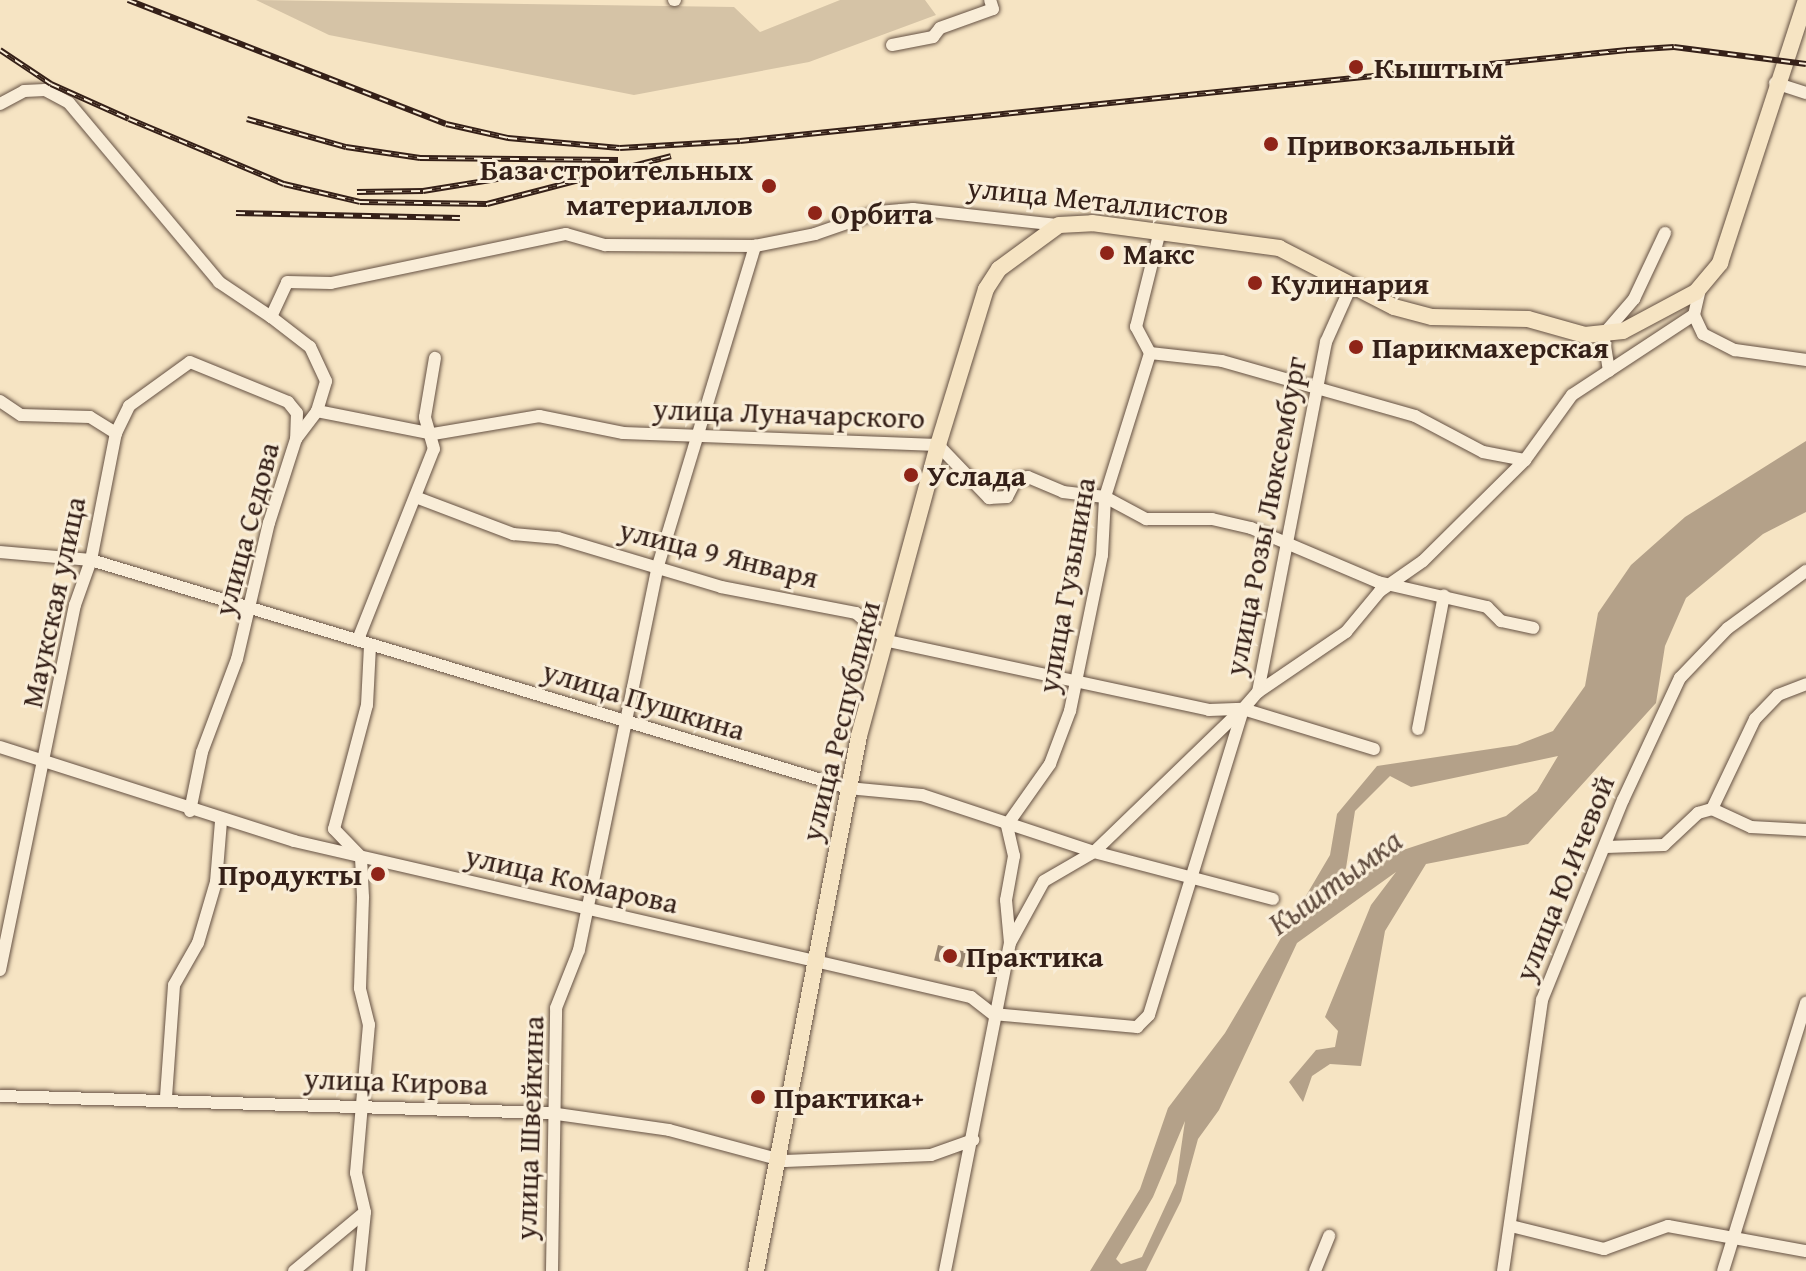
<!DOCTYPE html>
<html>
<head>
<meta charset="utf-8">
<style>
	body { margin:0 }
	#map { position:relative; width:1806px; height:1271px; overflow:hidden; background:#f6e4c3; font-family:"Gentium Book Plus",serif }
	div>[style] { position:absolute }
	[style*='--x'] { left:calc(var(--x)*1px); top:calc(var(--y)*1px); width:calc(var(--w)*1px); rotate:calc(var(--a)*1deg) }
	.green>* { inset:0; background:#d5c3a6 }
	.water>* { inset:0; background:#b4a189 }
	.building>* { inset:0; background:#998671; transform-origin:0 0 }
	.roads { filter:drop-shadow(0 0 2px #655143) drop-shadow(0 0 2px #655143) }
	.minor>* { height:12px; margin:-6px; padding:0 6px; transform-origin:6px; border-radius:6px; background:#f9edd8 }
	.major>* { height:16px; margin:-8px; padding:0 8px; transform-origin:8px; border-radius:8px; background:#f6e4c3 }
	.rail>* { height:6px; margin-top:-3px; transform-origin:0; background:repeating-linear-gradient(90deg,#f9edd8 0 9px,#352018 0 18px); box-sizing:border-box; border-block:2px solid #352018 }
	.dots>* { width:22px; height:22px; translate:-50% -50%; box-sizing:border-box; border:4px solid #f9edd8; border-radius:50% }
	span { translate:-50% -50%; white-space:nowrap; text-align:center; line-height:1.15; -webkit-text-stroke:6px #f9edd8; paint-order:stroke }
	.poi-label { font-size:30px; color:#352018; font-weight:700 }
	.left { translate:0 -50%; text-align:left }
	.right { translate:-100% -50%; text-align:right }
	.street-label { font-size:30px; color:#352018 }
	.water-label { font-size:32px; color:#614d40; font-style:italic }
</style>
</head>
<body>
<div id="map">
	<div class="green">
		<i style="clip-path:polygon(256px 0,734px 7px,760px 32px,840px 0,925px 0,936px 15px,809px 62px,634px 95px,329px 35px)"></i>
	</div>
	<div class="water">
		<i style="clip-path:polygon(evenodd,1806px 441px,1806px 512px,1763px 534px,1686px 598px,1665px 646px,1656px 703px,1528px 844px,1426px 864px,1385px 931px,1361px 1066px,1330px 1064px,1312px 1076px,1303px 1102px,1289px 1082px,1316px 1050px,1335px 1047px,1338px 1031px,1325px 1017px,1371px 905px,1396px 872px,1297px 943px,1219px 1110px,1198px 1139px,1181px 1201px,1146px 1271px,1090px 1271px,1140px 1189px,1168px 1108px,1225px 1033px,1330px 855px,1337px 814px,1377px 766px,1517px 745px,1553px 731px,1585px 686px,1598px 613px,1631px 565px,1685px 517px,1806px 441px,1558px 756px,1537px 791px,1506px 816px,1394px 853px,1318px 912px,1346px 868px,1355px 811px,1390px 776px,1411px 787px,1558px 756px,1806px 441px,1185px 1121px,1176px 1183px,1142px 1257px,1121px 1264px,1116px 1259px,1153px 1197px,1185px 1121px)"></i>
	</div>
	<div class="building">
		<i style="left:938px;top:945px;width:29px;height:16px;rotate:14deg"></i>
	</div>
	<div class="roads">
		<div class="minor">
			<i style="--x:674;--y:0;--w:1;--a:0"></i>
			<i style="--x:892;--y:45;--w:42;--a:-11"></i>
			<i style="--x:933;--y:37;--w:11;--a:-52"></i>
			<i style="--x:940;--y:28;--w:56;--a:-19.7"></i>
			<i style="--x:993;--y:9;--w:9;--a:-108"></i>
			<i style="--x:1775;--y:83;--w:33;--a:18"></i>
			<i style="--x:0;--y:104;--w:27;--a:-28"></i>
			<i style="--x:24;--y:91;--w:21;--a:-3"></i>
			<i style="--x:45;--y:90;--w:27;--a:28"></i>
			<i style="--x:69;--y:103;--w:234;--a:50"></i>
			<i style="--x:219;--y:282;--w:63;--a:33.9"></i>
			<i style="--x:1694;--y:315;--w:21;--a:65"></i>
			<i style="--x:1703;--y:334;--w:36;--a:27"></i>
			<i style="--x:1735;--y:350;--w:72;--a:8"></i>
			<i style="--x:1150;--y:353;--w:72;--a:6.3"></i>
			<i style="--x:1222;--y:361;--w:201;--a:15.9"></i>
			<i style="--x:1415;--y:416;--w:77;--a:27.9"></i>
			<i style="--x:1483;--y:452;--w:43;--a:10.8"></i>
			<i style="--x:1609;--y:371;--w:36;--a:-99"></i>
			<i style="--x:1603;--y:335;--w:48;--a:-49.3"></i>
			<i style="--x:1634;--y:299;--w:73;--a:-64.8"></i>
			<i style="--x:0;--y:401;--w:25;--a:34"></i>
			<i style="--x:21;--y:415;--w:69;--a:1.7"></i>
			<i style="--x:90;--y:417;--w:31;--a:32"></i>
			<i style="--x:317;--y:411;--w:118;--a:11.2"></i>
			<i style="--x:433;--y:434;--w:108;--a:-9.6"></i>
			<i style="--x:539;--y:416;--w:86;--a:11.4"></i>
			<i style="--x:623;--y:433;--w:315;--a:2.2"></i>
			<i style="--x:938;--y:445;--w:74;--a:46.1"></i>
			<i style="--x:989;--y:498;--w:18;--a:-3"></i>
			<i style="--x:1007;--y:497;--w:20;--a:-63"></i>
			<i style="--x:1016;--y:479;--w:12;--a:-9"></i>
			<i style="--x:1028;--y:477;--w:38;--a:23"></i>
			<i style="--x:1063;--y:492;--w:42;--a:6.8"></i>
			<i style="--x:1105;--y:497;--w:47;--a:28.2"></i>
			<i style="--x:1146;--y:519;--w:66;--a:0"></i>
			<i style="--x:1212;--y:519;--w:40;--a:13"></i>
			<i style="--x:1251;--y:528;--w:138;--a:23"></i>
			<i style="--x:1378;--y:582;--w:112;--a:12.9"></i>
			<i style="--x:1487;--y:607;--w:20;--a:45"></i>
			<i style="--x:1501;--y:621;--w:33;--a:12"></i>
			<i style="--x:418;--y:498;--w:102;--a:20.8"></i>
			<i style="--x:513;--y:534;--w:45;--a:5.1"></i>
			<i style="--x:558;--y:538;--w:170;--a:16.7"></i>
			<i style="--x:721;--y:587;--w:137;--a:10.9"></i>
			<i style="--x:856;--y:613;--w:43;--a:41.2"></i>
			<i style="--x:888;--y:641;--w:328;--a:12.1"></i>
			<i style="--x:1209;--y:710;--w:34;--a:-2"></i>
			<i style="--x:1243;--y:709;--w:137;--a:17"></i>
			<i style="--x:0;--y:552;--w:91;--a:5"></i>
			<i style="--x:91;--y:560;--w:791;--a:16.76"></i>
			<i style="--x:848;--y:788;--w:74;--a:5.4"></i>
			<i style="--x:922;--y:795;--w:181;--a:18.3"></i>
			<i style="--x:1094;--y:852;--w:185;--a:14.7"></i>
			<i style="--x:359;--y:637;--w:202;--a:-68.3"></i>
			<i style="--x:434;--y:449;--w:33;--a:-106"></i>
			<i style="--x:425;--y:417;--w:60;--a:-80.4"></i>
			<i style="--x:1258;--y:692;--w:107;--a:-34.3"></i>
			<i style="--x:1346;--y:632;--w:53;--a:-50.3"></i>
			<i style="--x:1380;--y:591;--w:52;--a:-34.9"></i>
			<i style="--x:1423;--y:561;--w:144;--a:-44.7"></i>
			<i style="--x:1525;--y:460;--w:80;--a:-54.1"></i>
			<i style="--x:1572;--y:395;--w:146;--a:-33.3"></i>
			<i style="--x:1694;--y:315;--w:27;--a:-77"></i>
			<i style="--x:1418;--y:729;--w:136;--a:-79"></i>
			<i style="--x:0;--y:747;--w:309;--a:17.7"></i>
			<i style="--x:294;--y:841;--w:695;--a:12.98"></i>
			<i style="--x:971;--y:997;--w:28;--a:38"></i>
			<i style="--x:993;--y:1014;--w:145;--a:5.2"></i>
			<i style="--x:1137;--y:1027;--w:17;--a:-45"></i>
			<i style="--x:1149;--y:1015;--w:320;--a:-72.9"></i>
			<i style="--x:1243;--y:709;--w:23;--a:-49"></i>
			<i style="--x:1258;--y:692;--w:357;--a:-79"></i>
			<i style="--x:1326;--y:342;--w:64;--a:-65.9"></i>
			<i style="--x:1712;--y:809;--w:43;--a:24.8"></i>
			<i style="--x:1751;--y:827;--w:55;--a:3.1"></i>
			<i style="--x:190;--y:811;--w:60;--a:-78.5"></i>
			<i style="--x:202;--y:752;--w:99;--a:-69.4"></i>
			<i style="--x:237;--y:659;--w:140;--a:-76.8"></i>
			<i style="--x:269;--y:523;--w:88;--a:-72.2"></i>
			<i style="--x:296;--y:439;--w:35;--a:-53"></i>
			<i style="--x:317;--y:411;--w:31;--a:-73"></i>
			<i style="--x:326;--y:381;--w:38;--a:-115"></i>
			<i style="--x:310;--y:347;--w:49;--a:-142.4"></i>
			<i style="--x:271;--y:317;--w:38;--a:-65"></i>
			<i style="--x:287;--y:282;--w:44;--a:1.3"></i>
			<i style="--x:331;--y:283;--w:240;--a:-11.8"></i>
			<i style="--x:566;--y:234;--w:41;--a:15.8"></i>
			<i style="--x:605;--y:245;--w:150;--a:0.4"></i>
			<i style="--x:755;--y:246;--w:61;--a:-11.3"></i>
			<i style="--x:815;--y:234;--w:67;--a:-19.2"></i>
			<i style="--x:878;--y:212;--w:35;--a:-5"></i>
			<i style="--x:913;--y:209;--w:147;--a:6.3"></i>
			<i style="--x:1606;--y:847;--w:58;--a:-2"></i>
			<i style="--x:1664;--y:845;--w:47;--a:-43.3"></i>
			<i style="--x:1698;--y:813;--w:15;--a:-16"></i>
			<i style="--x:1712;--y:809;--w:100;--a:-64.5"></i>
			<i style="--x:1755;--y:719;--w:33;--a:-46"></i>
			<i style="--x:1778;--y:695;--w:30;--a:-21"></i>
			<i style="--x:1011;--y:941;--w:68;--a:-61.2"></i>
			<i style="--x:1044;--y:881;--w:58;--a:-30.1"></i>
			<i style="--x:1094;--y:852;--w:203;--a:-44"></i>
			<i style="--x:0;--y:970;--w:373;--a:-78.4"></i>
			<i style="--x:75;--y:605;--w:48;--a:-70.4"></i>
			<i style="--x:91;--y:560;--w:129;--a:-78.9"></i>
			<i style="--x:116;--y:433;--w:30;--a:-64"></i>
			<i style="--x:129;--y:406;--w:75;--a:-35.8"></i>
			<i style="--x:190;--y:362;--w:106;--a:22.2"></i>
			<i style="--x:288;--y:402;--w:14;--a:51"></i>
			<i style="--x:297;--y:413;--w:26;--a:92"></i>
			<i style="--x:0;--y:1096;--w:550;--a:1.77"></i>
			<i style="--x:550;--y:1113;--w:120;--a:8.1"></i>
			<i style="--x:669;--y:1130;--w:120;--a:15"></i>
			<i style="--x:785;--y:1161;--w:146;--a:-2.4"></i>
			<i style="--x:931;--y:1155;--w:45;--a:-19.7"></i>
			<i style="--x:166;--y:1097;--w:112;--a:-85.9"></i>
			<i style="--x:174;--y:985;--w:48;--a:-60.3"></i>
			<i style="--x:198;--y:943;--w:64;--a:-73.6"></i>
			<i style="--x:216;--y:882;--w:61;--a:-85.3"></i>
			<i style="--x:1511;--y:1226;--w:96;--a:13.9"></i>
			<i style="--x:1604;--y:1249;--w:68;--a:-19.8"></i>
			<i style="--x:1668;--y:1226;--w:140;--a:10.3"></i>
			<i style="--x:294;--y:1271;--w:92;--a:-39.7"></i>
			<i style="--x:359;--y:1271;--w:59;--a:-84.2"></i>
			<i style="--x:365;--y:1212;--w:40;--a:-103"></i>
			<i style="--x:356;--y:1173;--w:149;--a:-85"></i>
			<i style="--x:369;--y:1025;--w:38;--a:-104"></i>
			<i style="--x:360;--y:988;--w:91;--a:-88.1"></i>
			<i style="--x:363;--y:897;--w:40;--a:-92.9"></i>
			<i style="--x:361;--y:857;--w:39;--a:-134"></i>
			<i style="--x:334;--y:829;--w:128;--a:-75.1"></i>
			<i style="--x:367;--y:705;--w:60;--a:-87.1"></i>
			<i style="--x:552;--y:1271;--w:263;--a:-89.1"></i>
			<i style="--x:556;--y:1008;--w:62;--a:-68.4"></i>
			<i style="--x:579;--y:950;--w:389;--a:-78.4"></i>
			<i style="--x:657;--y:569;--w:338;--a:-73.1"></i>
			<i style="--x:945;--y:1271;--w:334;--a:-78.8"></i>
			<i style="--x:1010;--y:943;--w:43;--a:-95.3"></i>
			<i style="--x:1006;--y:900;--w:45;--a:-79.7"></i>
			<i style="--x:1014;--y:856;--w:32;--a:-103"></i>
			<i style="--x:1007;--y:825;--w:75;--a:-54.8"></i>
			<i style="--x:1050;--y:764;--w:57;--a:-69.3"></i>
			<i style="--x:1070;--y:711;--w:159;--a:-78.4"></i>
			<i style="--x:1102;--y:555;--w:58;--a:-87"></i>
			<i style="--x:1105;--y:497;--w:151;--a:-72.6"></i>
			<i style="--x:1150;--y:353;--w:30;--a:-118"></i>
			<i style="--x:1136;--y:327;--w:99;--a:-76"></i>
			<i style="--x:1315;--y:1271;--w:38;--a:-68"></i>
			<i style="--x:1503;--y:1271;--w:274;--a:-81.8"></i>
			<i style="--x:1542;--y:1000;--w:216;--a:-68"></i>
			<i style="--x:1623;--y:800;--w:135;--a:-65"></i>
			<i style="--x:1680;--y:678;--w:69;--a:-46.2"></i>
			<i style="--x:1728;--y:628;--w:97;--a:-36.2"></i>
			<i style="--x:1723;--y:1271;--w:281;--a:-72.8"></i>
		</div>
		<div class="major">
			<i style="--x:756;--y:1271;--w:545;--a:-79.1"></i>
			<i style="--x:859;--y:736;--w:302;--a:-74.8"></i>
			<i style="--x:938;--y:445;--w:163;--a:-72.9"></i>
			<i style="--x:986;--y:289;--w:24;--a:-57"></i>
			<i style="--x:999;--y:269;--w:74;--a:-36.3"></i>
			<i style="--x:1059;--y:225;--w:33;--a:-3"></i>
			<i style="--x:1092;--y:223;--w:189;--a:7.6"></i>
			<i style="--x:1279;--y:248;--w:129;--a:27.2"></i>
			<i style="--x:1394;--y:307;--w:39;--a:15"></i>
			<i style="--x:1432;--y:317;--w:96;--a:1.2"></i>
			<i style="--x:1528;--y:319;--w:59;--a:15.7"></i>
			<i style="--x:1585;--y:335;--w:38;--a:-6"></i>
			<i style="--x:1623;--y:331;--w:83;--a:-28.1"></i>
			<i style="--x:1696;--y:292;--w:38;--a:-50"></i>
			<i style="--x:1720;--y:263;--w:277;--a:-71.9"></i>
		</div>
	</div>
	<div class="rail">
		<i style="--x:128;--y:0;--w:341;--a:21.3"></i>
		<i style="--x:446;--y:124;--w:64;--a:12.7"></i>
		<i style="--x:508;--y:138;--w:112;--a:5.1"></i>
		<i style="--x:620;--y:148;--w:120;--a:-3.3"></i>
		<i style="--x:740;--y:141;--w:892;--a:-5.86"></i>
		<i style="--x:1627;--y:50;--w:47;--a:-3.7"></i>
		<i style="--x:1674;--y:47;--w:133;--a:7.3"></i>
		<i style="--x:0;--y:50;--w:61;--a:33.7"></i>
		<i style="--x:51;--y:84;--w:85;--a:24.2"></i>
		<i style="--x:129;--y:119;--w:168;--a:22.8"></i>
		<i style="--x:284;--y:184;--w:78;--a:13.3"></i>
		<i style="--x:360;--y:202;--w:127;--a:0.9"></i>
		<i style="--x:487;--y:204;--w:190;--a:-14.6"></i>
		<i style="--x:247;--y:119;--w:103;--a:15.8"></i>
		<i style="--x:346;--y:147;--w:75;--a:8.5"></i>
		<i style="--x:420;--y:158;--w:198;--a:0.6"></i>
		<i style="--x:357;--y:192;--w:66;--a:-0.9"></i>
		<i style="--x:423;--y:191;--w:126;--a:-9.2"></i>
		<i style="--x:236;--y:213;--w:224;--a:1.3"></i>
	</div>
	<div class="dots">
		<i style="left:1356px;top:67px;background:#8f2418"></i>
		<i style="left:1271px;top:144px;background:#8f2418"></i>
		<i style="left:769px;top:186px;background:#8f2418"></i>
		<i style="left:815px;top:213px;background:#8f2418"></i>
		<i style="left:1107px;top:253px;background:#8f2418"></i>
		<i style="left:1255px;top:283px;background:#8f2418"></i>
		<i style="left:1356px;top:347px;background:#8f2418"></i>
		<i style="left:911px;top:475px;background:#8f2418"></i>
		<i style="left:378px;top:874px;background:#8f2418"></i>
		<i style="left:950px;top:956px;background:#8f2418"></i>
		<i style="left:758px;top:1097px;background:#8f2418"></i>
	</div>
	<div class="poi-label">
		<span class="left" style="left:1374px;top:67px">Кыштым</span>
		<span class="left" style="left:1287px;top:144px">Привокзальный</span>
		<span class="right" style="left:753px;top:186px">База cтроительных<br>материаллов</span>
		<span class="left" style="left:831px;top:213px">Орбита</span>
		<span class="left" style="left:1123px;top:253px">Макс</span>
		<span class="left" style="left:1271px;top:283px">Кулинария</span>
		<span class="left" style="left:1372px;top:347px">Парикмахерская</span>
		<span class="left" style="left:927px;top:475px">Услада</span>
		<span class="right" style="left:362px;top:874px">Продукты</span>
		<span class="left" style="left:966px;top:956px">Практика</span>
		<span class="left" style="left:774px;top:1097px">Практика+</span>
	</div>
	<div class="street-label">
		<span style="left:1098px;top:200px;rotate:6deg">улица Металлистов</span>
		<span style="left:789px;top:413px;rotate:2deg">улица Луначарского</span>
		<span style="left:1265px;top:516px;rotate:-79deg">улица Розы Люксембург</span>
		<span style="left:246px;top:529px;rotate:-75deg">улица Седова</span>
		<span style="left:719px;top:553px;rotate:14deg">улица 9 Января</span>
		<span style="left:1066px;top:585px;rotate:-80deg">улица Гузынина</span>
		<span style="left:53px;top:602px;rotate:-78deg">Маукская улица</span>
		<span style="left:644px;top:700px;rotate:17deg">улица Пушкина</span>
		<span style="left:840px;top:721px;rotate:-76deg">улица Республики</span>
		<span style="left:1564px;top:878px;rotate:-68deg">улица Ю.Ичевой</span>
		<span style="left:572px;top:879px;rotate:13deg">улица Комарова</span>
		<span style="left:396px;top:1081px;rotate:2deg">улица Кирова</span>
		<span style="left:529px;top:1128px;rotate:-88deg">улица Швейкина</span>
	</div>
	<div class="water-label">
		<span style="left:1335px;top:882px;rotate:-36deg">Кыштымка</span>
	</div>
</div>
</body>
</html>
